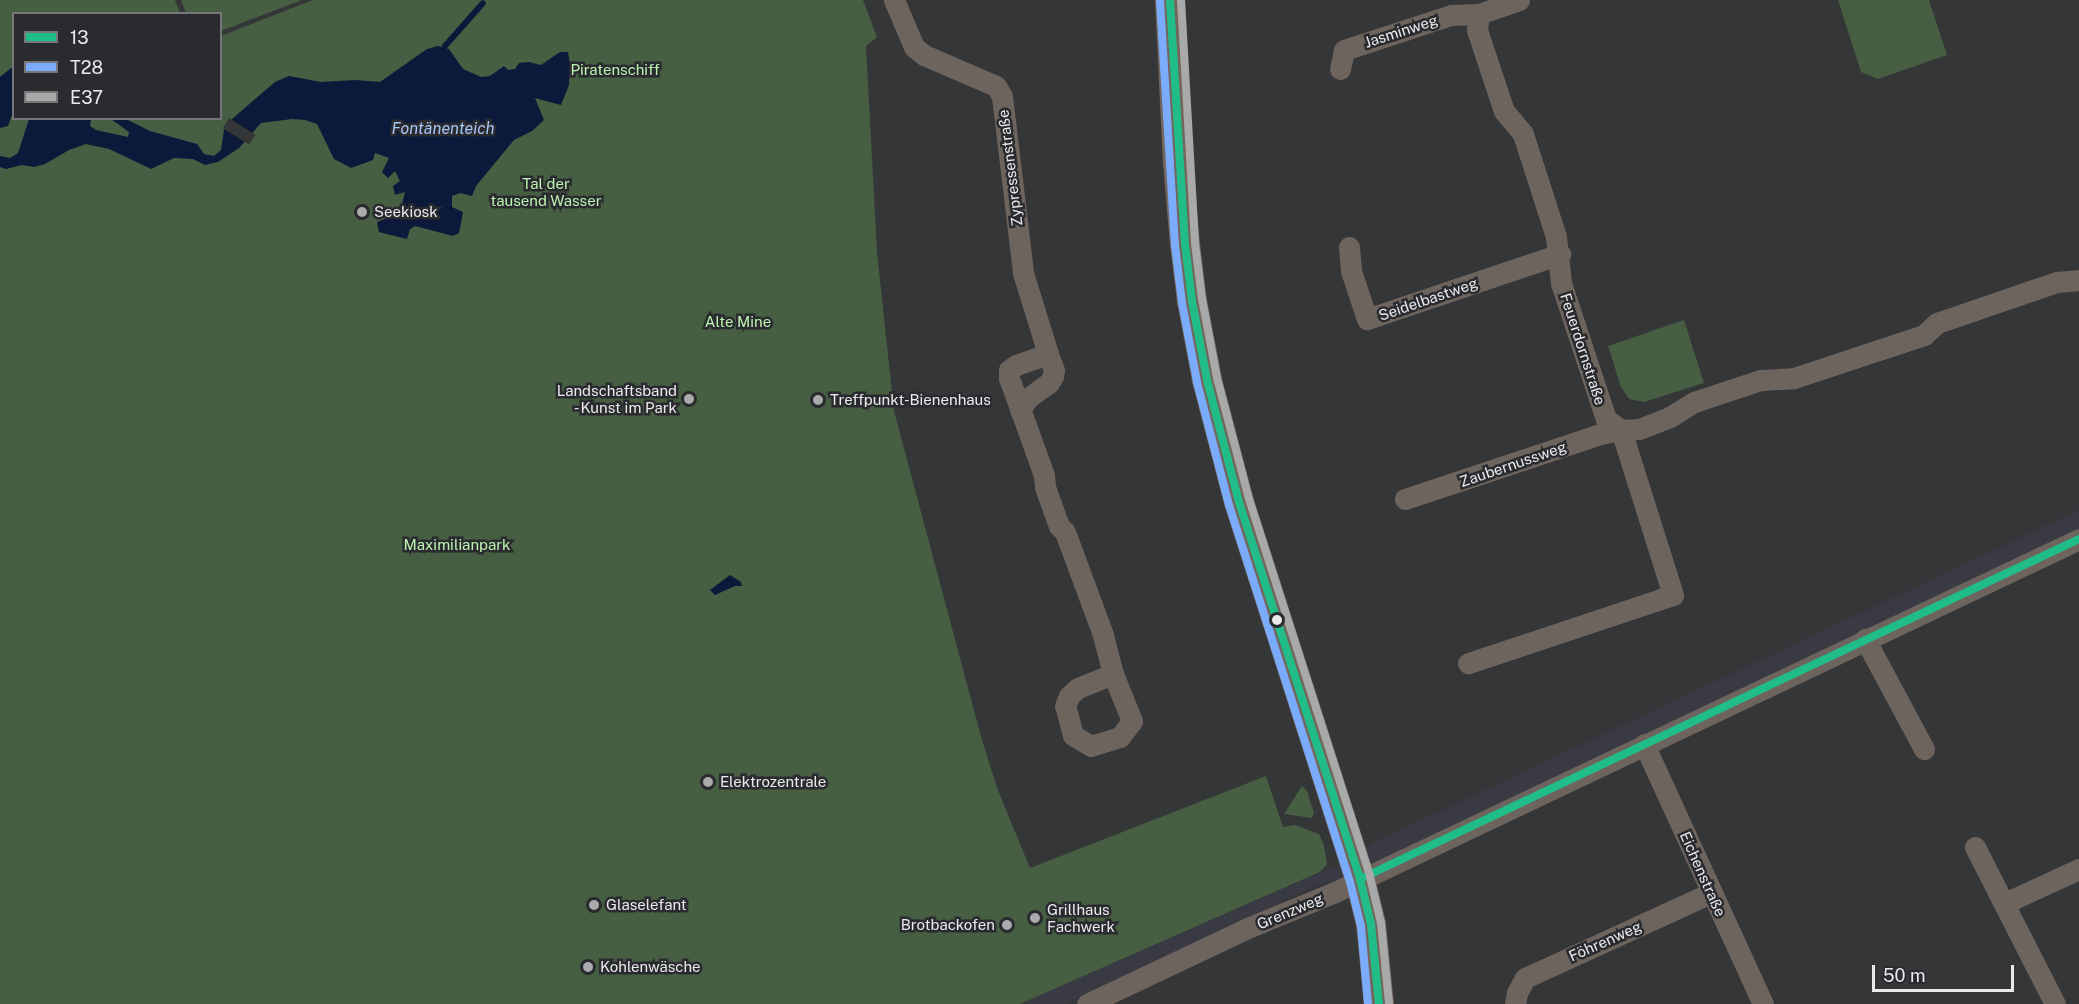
<!DOCTYPE html>
<html>
<head>
<meta charset="utf-8">
<style>
	body { margin:0 }
	#map { position:relative; width:2079px; height:1004px; overflow:hidden; background:#353638; font-family:"Public Sans",sans-serif }
	div>[style] { position:absolute }
	[style*='--x'] { left:calc(var(--x)*1px); top:calc(var(--y)*1px); width:calc(var(--w)*1px); rotate:calc(var(--a)*1deg) }
	.built>* { inset:0; background:#393a44 }
	.green>* { inset:0; background:#465e42 }
	.water>* { inset:0; background:#0b1a3b }
	.pier>* { inset:0; background:#353638; transform-origin:0 0 }
	.stream>* { height:6px; margin:-3px; padding:0 3px; transform-origin:3px; border-radius:3px; background:#0b1a3b }
	.street>* { height:21px; margin:-10.5px; padding:0 10.5px; transform-origin:10.5px; border-radius:10.5px; background:#6e645e }
	.secondary>* { height:30px; margin:-15px; padding:0 15px; transform-origin:15px; border-radius:15px; background:#73665d }
	.bus-1>* { height:8px; margin:-4px; padding:0 4px; transform-origin:4px; border-radius:4px; background:#20bd89 }
	.bus-2>* { height:8px; margin:-4px; padding:0 4px; transform-origin:4px; border-radius:4px; background:#7bacfb }
	.bus-3>* { height:8px; margin:-4px; padding:0 4px; transform-origin:4px; border-radius:4px; background:#a9a9a9 }
	.dots>* { width:16px; height:16px; translate:-50% -50%; box-sizing:border-box; border:3px solid #2a2b2f; border-radius:50% }
	span { translate:-50% -50%; white-space:nowrap; text-align:center; line-height:1.15; -webkit-text-stroke:5px #2a2b2f; paint-order:stroke }
	.street-label { font-size:15px; color:#eaeaed }
	.park-label { font-size:15px; color:#bdf2b1 }
	.poi-label { font-size:15px; color:#eaeaed }
	.left { translate:0 -50%; text-align:left }
	.right { translate:-100% -50%; text-align:right }
	.water-label { font-size:16px; color:#a7c4f9; font-style:italic }
	.legend { position:absolute; left:12px; top:12px; width:210px; height:108px; box-sizing:border-box; background:#2a2b2f; border:2px solid #77777b; margin:0; padding:8px 10px; list-style:none; font-size:18px; color:#eaeaed }
	.legend li { display:flex; align-items:center; gap:12px; height:30px }
	.legend b { width:30px; border:2px solid #77777b }
	.scale { position:absolute; left:1872px; top:965px; width:142px; height:27px; box-sizing:border-box; border:3px solid #eaeaed; border-top:0; padding-left:8px; font-size:18px; line-height:21px; white-space:nowrap; color:#eaeaed; -webkit-text-stroke:4px #2a2b2f; paint-order:stroke }
</style>
</head>
<body>
<div id="map">
	<div class="built">
		<i style="clip-path:polygon(2079px 510px,2079px 530px,1341px 881px,1313px 887px,1065px 1004px,1020px 1004px,1335px 866px,1379px 840px)"></i>
	</div>
	<div class="green">
		<i style="clip-path:polygon(0 0,175px 0,180px 13px,14px 14px,14px 118px,220px 118px,221px 36px,313px 0,863px 0,877px 37px,866px 46px,877px 252px,894px 411px,980px 733px,997px 788px,1030px 868px,1266px 776px,1283px 827px,1295px 825px,1319px 834px,1324px 845px,1327px 864px,1320px 872px,1020px 1004px,0 1004px)"></i>
		<i style="clip-path:polygon(181px 0,302px 0,221px 31px,220px 14px,186px 13px)"></i>
		<i style="clip-path:polygon(1838px 0,1929px 0,1947px 55px,1878px 79px,1861px 72px)"></i>
		<i style="clip-path:polygon(1684px 320px,1704px 383px,1644px 402px,1629px 399px,1621px 387px,1608px 346px)"></i>
		<i style="clip-path:polygon(1302px 786px,1307px 791px,1314px 813px,1312px 818px,1284px 814px)"></i>
	</div>
	<div class="water">
		<i style="clip-path:polygon(438px 46px,449px 49px,463px 69px,481px 77px,490px 76px,504px 66px,508px 70px,515px 69px,519px 63px,529px 62px,541px 65px,560px 52px,568px 52px,570px 64px,569px 85px,561px 105px,535px 98px,544px 120px,532px 131px,514px 140px,476px 186px,472px 196px,460px 193px,452px 196px,452px 207px,463px 212px,459px 233px,453px 236px,415px 226px,410px 229px,407px 239px,379px 232px,377px 222px,385px 219px,402px 204px,405px 192px,395px 195px,393px 186px,400px 181px,395px 171px,388px 178px,382px 172px,389px 158px,375px 153px,373px 160px,351px 168px,334px 159px,317px 124px,305px 120px,292px 119px,261px 123px,239px 148px,218px 162px,205px 165px,193px 159px,174px 158px,151px 169px,109px 149px,86px 144px,69px 150px,45px 164px,34px 167px,22px 165px,6px 169px,0 167px,0 156px,10px 158px,18px 153px,29px 119px,91px 119px,90px 126px,96px 130px,128px 137px,129px 132px,111px 119px,126px 119px,150px 131px,197px 144px,204px 154px,214px 156px,221px 150px,224px 130px,232px 119px,275px 82px,289px 76px,321px 82px,355px 80px,380px 82px,427px 49px)"></i>
		<i style="clip-path:polygon(11px 68px,13px 69px,13px 112px,8px 126px,0 128px,0 77px)"></i>
		<i style="clip-path:polygon(730px 575px,741px 582px,742px 586px,735px 586px,715px 595px,710px 590px)"></i>
	</div>
	<div class="pier">
		<i style="left:229px;top:118px;width:31px;height:12px;rotate:32deg"></i>
	</div>
	<div class="stream">
		<i style="--x:445;--y:46;--w:57;--a:-48.5"></i>
	</div>
	<div class="street">
		<i style="--x:894;--y:0;--w:51;--a:66.9"></i>
		<i style="--x:914;--y:47;--w:13;--a:39"></i>
		<i style="--x:924;--y:55;--w:78;--a:23.3"></i>
		<i style="--x:996;--y:86;--w:12;--a:59"></i>
		<i style="--x:1002;--y:96;--w:178;--a:83.2"></i>
		<i style="--x:1023;--y:273;--w:85;--a:72.8"></i>
		<i style="--x:1048;--y:354;--w:34;--a:161"></i>
		<i style="--x:1016;--y:365;--w:9;--a:144"></i>
		<i style="--x:1009;--y:370;--w:8;--a:90"></i>
		<i style="--x:1009;--y:378;--w:103;--a:70.2"></i>
		<i style="--x:1044;--y:475;--w:12;--a:85"></i>
		<i style="--x:1045;--y:487;--w:41;--a:70.3"></i>
		<i style="--x:1059;--y:526;--w:8;--a:45"></i>
		<i style="--x:1065;--y:532;--w:110;--a:69.7"></i>
		<i style="--x:1103;--y:635;--w:40;--a:75.6"></i>
		<i style="--x:1113;--y:674;--w:51;--a:68"></i>
		<i style="--x:1132;--y:721;--w:20;--a:127"></i>
		<i style="--x:1120;--y:737;--w:30;--a:163"></i>
		<i style="--x:1091;--y:746;--w:21;--a:-149"></i>
		<i style="--x:1073;--y:735;--w:30;--a:-105"></i>
		<i style="--x:1065;--y:706;--w:11;--a:-68"></i>
		<i style="--x:1069;--y:696;--w:12;--a:-42"></i>
		<i style="--x:1078;--y:688;--w:38;--a:-22"></i>
		<i style="--x:1519;--y:0;--w:42;--a:160.7"></i>
		<i style="--x:1479;--y:14;--w:16;--a:97"></i>
		<i style="--x:1477;--y:30;--w:85;--a:71.6"></i>
		<i style="--x:1504;--y:111;--w:30;--a:50"></i>
		<i style="--x:1523;--y:134;--w:108;--a:72.2"></i>
		<i style="--x:1556;--y:237;--w:46;--a:83.8"></i>
		<i style="--x:1561;--y:283;--w:143;--a:71.7"></i>
		<i style="--x:1606;--y:419;--w:19;--a:36"></i>
		<i style="--x:1621;--y:430;--w:18;--a:-3"></i>
		<i style="--x:1639;--y:429;--w:33;--a:-21"></i>
		<i style="--x:1670;--y:417;--w:28;--a:-32"></i>
		<i style="--x:1694;--y:402;--w:71;--a:-18.2"></i>
		<i style="--x:1761;--y:380;--w:33;--a:-3"></i>
		<i style="--x:1794;--y:378;--w:137;--a:-18.3"></i>
		<i style="--x:1924;--y:335;--w:18;--a:-43"></i>
		<i style="--x:1937;--y:323;--w:127;--a:-18.9"></i>
		<i style="--x:2057;--y:282;--w:22;--a:-5"></i>
		<i style="--x:1340;--y:69;--w:19;--a:-78"></i>
		<i style="--x:1344;--y:50;--w:113;--a:-18.1"></i>
		<i style="--x:1451;--y:15;--w:28;--a:-2"></i>
		<i style="--x:1349;--y:247;--w:24;--a:85"></i>
		<i style="--x:1351;--y:271;--w:51;--a:71.6"></i>
		<i style="--x:1367;--y:319;--w:204;--a:-18.6"></i>
		<i style="--x:1020;--y:410;--w:14;--a:-56"></i>
		<i style="--x:1028;--y:398;--w:26;--a:-36"></i>
		<i style="--x:1049;--y:383;--w:8;--a:-60"></i>
		<i style="--x:1053;--y:376;--w:6;--a:-81"></i>
		<i style="--x:1054;--y:370;--w:17;--a:-111"></i>
		<i style="--x:1405;--y:499;--w:206;--a:-18.4"></i>
		<i style="--x:1600;--y:434;--w:21;--a:-11"></i>
		<i style="--x:1621;--y:430;--w:173;--a:72.5"></i>
		<i style="--x:1673;--y:595;--w:216;--a:161.6"></i>
		<i style="--x:1865;--y:639;--w:125;--a:61.8"></i>
		<i style="--x:1644;--y:744;--w:286;--a:65.4"></i>
		<i style="--x:1975;--y:847;--w:176;--a:63"></i>
		<i style="--x:2005;--y:903;--w:81;--a:-24.7"></i>
		<i style="--x:1087;--y:1004;--w:180;--a:-25.3"></i>
		<i style="--x:1250;--y:927;--w:92;--a:-22.4"></i>
		<i style="--x:1335;--y:892;--w:823;--a:-25.38"></i>
		<i style="--x:1515;--y:1004;--w:11;--a:-80"></i>
		<i style="--x:1517;--y:993;--w:17;--a:-62"></i>
		<i style="--x:1525;--y:978;--w:205;--a:-24.6"></i>
	</div>
	<div class="secondary">
		<i style="--x:1170;--y:0;--w:163;--a:87.2"></i>
		<i style="--x:1178;--y:163;--w:81;--a:85.1"></i>
		<i style="--x:1185;--y:244;--w:57;--a:83"></i>
		<i style="--x:1192;--y:301;--w:80;--a:79.2"></i>
		<i style="--x:1207;--y:380;--w:126;--a:75.3"></i>
		<i style="--x:1239;--y:502;--w:396;--a:72.2"></i>
		<i style="--x:1360;--y:879;--w:46;--a:76.3"></i>
		<i style="--x:1371;--y:924;--w:80;--a:84.3"></i>
	</div>
	<div class="bus-1">
		<i style="--x:1170;--y:0;--w:244;--a:86.5"></i>
		<i style="--x:1185;--y:244;--w:57;--a:83"></i>
		<i style="--x:1192;--y:301;--w:80;--a:79.2"></i>
		<i style="--x:1207;--y:380;--w:126;--a:75.3"></i>
		<i style="--x:1239;--y:502;--w:396;--a:72.2"></i>
		<i style="--x:1360;--y:879;--w:46;--a:76.3"></i>
		<i style="--x:1371;--y:924;--w:80;--a:84.3"></i>
		<i style="--x:1360;--y:879;--w:795;--a:-25.31"></i>
	</div>
	<div class="bus-2">
		<i style="--x:1160;--y:1;--w:244;--a:86.5"></i>
		<i style="--x:1175;--y:245;--w:58;--a:83.1"></i>
		<i style="--x:1182;--y:303;--w:80;--a:79.2"></i>
		<i style="--x:1197;--y:382;--w:127;--a:75.4"></i>
		<i style="--x:1229;--y:505;--w:396;--a:72.2"></i>
		<i style="--x:1350;--y:882;--w:45;--a:76"></i>
		<i style="--x:1361;--y:926;--w:78;--a:84.9"></i>
	</div>
	<div class="bus-3">
		<i style="--x:1181;--y:0;--w:243;--a:86.7"></i>
		<i style="--x:1195;--y:243;--w:56;--a:82.9"></i>
		<i style="--x:1202;--y:299;--w:80;--a:79.2"></i>
		<i style="--x:1217;--y:378;--w:125;--a:75.2"></i>
		<i style="--x:1249;--y:499;--w:397;--a:72.2"></i>
		<i style="--x:1370;--y:877;--w:47;--a:76.6"></i>
		<i style="--x:1381;--y:923;--w:80;--a:84.3"></i>
	</div>
	<div class="dots">
		<i style="left:362px;top:212px;background:#ababae"></i>
		<i style="left:689px;top:399px;background:#ababae"></i>
		<i style="left:818px;top:400px;background:#ababae"></i>
		<i style="left:1277px;top:620px;background:#eaeaed"></i>
		<i style="left:708px;top:782px;background:#ababae"></i>
		<i style="left:594px;top:905px;background:#ababae"></i>
		<i style="left:1035px;top:918px;background:#ababae"></i>
		<i style="left:1007px;top:925px;background:#ababae"></i>
		<i style="left:588px;top:967px;background:#ababae"></i>
	</div>
	<div class="street-label">
		<span style="left:1401px;top:31px;rotate:-18deg">Jasminweg</span>
		<span style="left:1010px;top:168px;rotate:-97deg">Zypressenstraße</span>
		<span style="left:1428px;top:299px;rotate:-19deg">Seidelbastweg</span>
		<span style="left:1583px;top:349px;rotate:72deg">Feuerdornstraße</span>
		<span style="left:1513px;top:464px;rotate:-19deg">Zaubernussweg</span>
		<span style="left:1703px;top:874px;rotate:66deg">Eichenstraße</span>
		<span style="left:1290px;top:911px;rotate:-23deg">Grenzweg</span>
		<span style="left:1605px;top:941px;rotate:-24deg">Föhrenweg</span>
	</div>
	<div class="park-label">
		<span style="left:615px;top:70px">Piratenschiff</span>
		<span style="left:546px;top:192px">Tal der<br>tausend Wasser</span>
		<span style="left:738px;top:322px">Alte Mine</span>
		<span style="left:457px;top:545px">Maximilianpark</span>
	</div>
	<div class="poi-label">
		<span class="left" style="left:374px;top:212px">Seekiosk</span>
		<span class="right" style="left:677px;top:399px">Landschaftsband<br>- Kunst im Park</span>
		<span class="left" style="left:830px;top:400px">Treffpunkt-Bienenhaus</span>
		<span class="left" style="left:720px;top:782px">Elektrozentrale</span>
		<span class="left" style="left:606px;top:905px">Glaselefant</span>
		<span class="left" style="left:1047px;top:918px">Grillhaus<br>Fachwerk</span>
		<span class="right" style="left:995px;top:925px">Brotbackofen</span>
		<span class="left" style="left:600px;top:967px">Kohlenwäsche</span>
	</div>
	<div class="water-label">
		<span style="left:443px;top:129px">Fontänenteich</span>
	</div>
	<ul class="legend">
	<li><b style="height:8px;background:#20bd89"></b>13</li>
	<li><b style="height:8px;background:#7bacfb"></b>T28</li>
	<li><b style="height:8px;background:#a9a9a9"></b>E37</li>
	</ul>
	<div class="scale">50 m</div>
</div>
</body>
</html>
